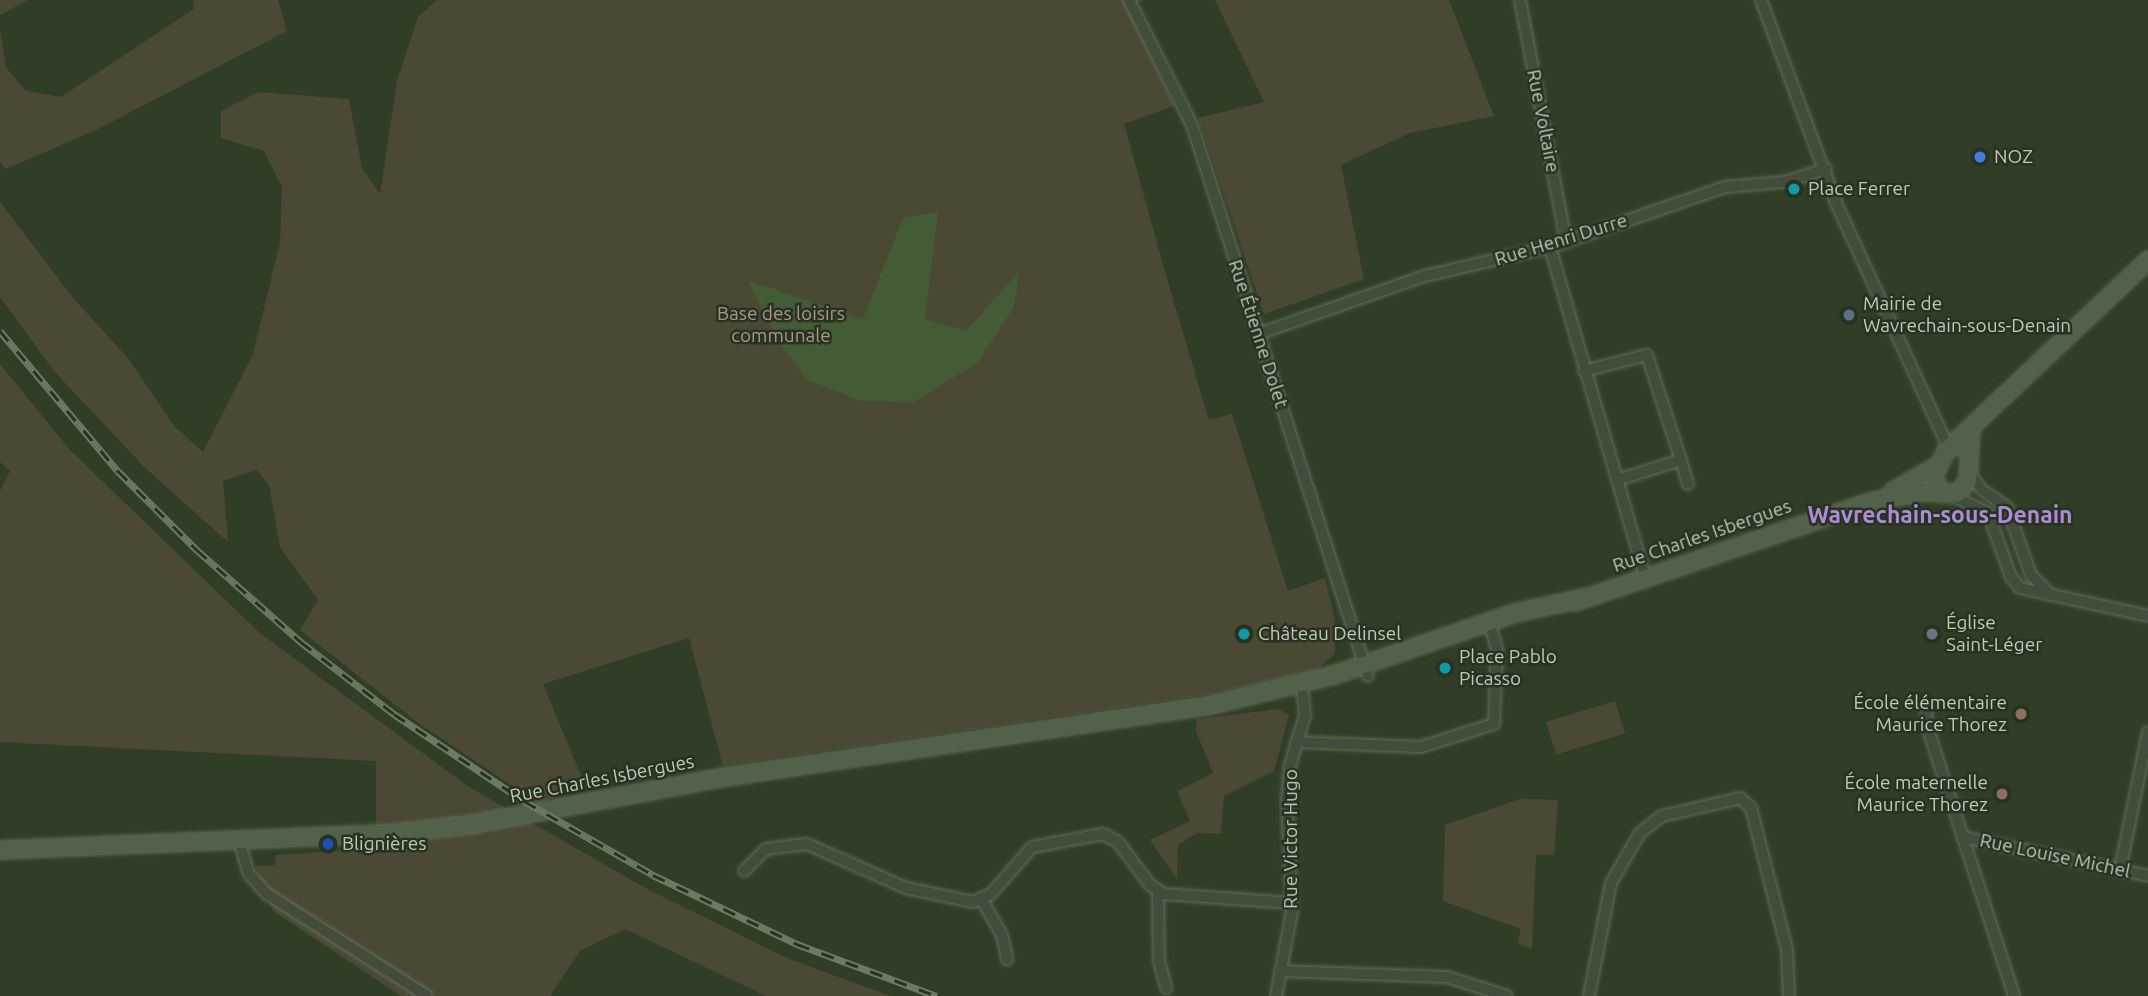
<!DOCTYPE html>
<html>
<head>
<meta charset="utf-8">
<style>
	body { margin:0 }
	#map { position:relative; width:2148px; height:996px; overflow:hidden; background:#303e27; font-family:Ubuntu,sans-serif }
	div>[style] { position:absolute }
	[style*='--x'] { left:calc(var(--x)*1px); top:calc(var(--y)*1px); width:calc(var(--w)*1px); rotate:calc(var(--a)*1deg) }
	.green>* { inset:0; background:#4b4834; transform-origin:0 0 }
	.water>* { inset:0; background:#445c35 }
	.roads { filter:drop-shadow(0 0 2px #606c59) drop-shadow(0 0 2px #606c59) }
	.minor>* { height:10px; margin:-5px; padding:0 5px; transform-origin:5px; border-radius:5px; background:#424e3b }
	.secondary>* { height:16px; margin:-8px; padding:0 8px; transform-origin:8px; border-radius:8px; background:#526149 }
	.rail>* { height:7px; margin-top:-3.5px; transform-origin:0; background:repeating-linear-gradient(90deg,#273320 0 13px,#6b7a62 0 26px); box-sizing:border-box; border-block:2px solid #6b7a62 }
	.dots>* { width:19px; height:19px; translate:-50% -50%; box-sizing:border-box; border:4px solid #273320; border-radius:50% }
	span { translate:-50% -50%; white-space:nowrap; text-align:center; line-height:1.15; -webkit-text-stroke:5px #273320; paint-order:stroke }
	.street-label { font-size:19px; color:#bec9b7 }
	.poi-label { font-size:19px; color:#bec9b7 }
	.left { translate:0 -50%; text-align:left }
	.right { translate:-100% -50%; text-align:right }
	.park-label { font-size:19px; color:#ad958d }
	.quarter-label { font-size:23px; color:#ae8ad8; font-weight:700 }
</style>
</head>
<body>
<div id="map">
	<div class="green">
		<i style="clip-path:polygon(0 0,28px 0,0 15px)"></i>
		<i style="clip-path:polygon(193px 0,278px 0,287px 31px,98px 129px,6px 169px,0 162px,0 29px,6px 67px,26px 91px,61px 97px,194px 9px)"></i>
		<i style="clip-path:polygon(437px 0,1145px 0,1127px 5px,1174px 106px,1124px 124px,1168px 282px,1209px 420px,1232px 414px,1288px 591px,1325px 578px,1335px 620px,1335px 653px,1317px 670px,1211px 694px,723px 766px,689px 638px,543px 684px,586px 788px,538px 803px,417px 722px,300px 630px,318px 600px,280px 547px,269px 486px,257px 470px,223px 481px,228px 542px,144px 467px,54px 371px,0 297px,0 202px,74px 299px,127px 357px,175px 427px,203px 452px,253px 354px,280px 242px,282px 187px,264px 151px,221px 138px,221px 111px,259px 92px,349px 99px,362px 168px,380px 194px,397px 81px,418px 17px)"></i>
		<i style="clip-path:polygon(1215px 0,1449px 0,1494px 116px,1410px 133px,1341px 165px,1364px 279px,1264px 314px,1198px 118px,1264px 102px)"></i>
		<i style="clip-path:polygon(0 364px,70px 450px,261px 634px,469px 787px,649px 890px,789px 959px,891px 996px,766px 996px,625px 929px,580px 951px,550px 996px,401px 996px,273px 911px,255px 866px,275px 865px,276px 855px,376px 848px,376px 761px,0 742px,0 491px,10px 471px,0 462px)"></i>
		<i style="left:1615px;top:701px;width:34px;height:72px;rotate:73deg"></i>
		<i style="clip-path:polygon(1278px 709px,1289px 715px,1274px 771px,1224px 796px,1221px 834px,1197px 833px,1178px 845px,1177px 879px,1150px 840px,1190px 821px,1177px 791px,1213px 773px,1196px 731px,1197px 719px)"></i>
		<i style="clip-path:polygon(1520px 799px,1558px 800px,1554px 855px,1536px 855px,1532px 949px,1517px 943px,1521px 929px,1443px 901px,1445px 825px)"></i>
	</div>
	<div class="water">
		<i style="clip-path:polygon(938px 212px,925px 319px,966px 331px,1019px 272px,1014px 307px,977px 363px,914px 402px,861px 401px,806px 379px,778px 341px,747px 280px,863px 319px,903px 218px)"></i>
	</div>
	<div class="roads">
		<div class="minor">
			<i style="--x:1129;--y:0;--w:140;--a:63.3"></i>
			<i style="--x:1192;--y:125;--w:578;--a:72.29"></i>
			<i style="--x:1520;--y:0;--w:246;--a:79.2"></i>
			<i style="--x:1761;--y:0;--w:216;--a:69.7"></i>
			<i style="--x:1836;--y:203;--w:268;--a:65.3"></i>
			<i style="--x:1550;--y:247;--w:343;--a:73.9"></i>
			<i style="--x:1258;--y:334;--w:177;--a:-19.2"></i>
			<i style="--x:1425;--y:276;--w:128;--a:-13.1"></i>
			<i style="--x:1550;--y:247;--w:185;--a:-18.9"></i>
			<i style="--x:1725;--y:187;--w:59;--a:-4.8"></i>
			<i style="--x:1784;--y:182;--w:44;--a:-17.2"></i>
			<i style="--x:1584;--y:371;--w:65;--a:-14.3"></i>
			<i style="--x:1647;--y:355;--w:110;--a:72.1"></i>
			<i style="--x:1681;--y:460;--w:67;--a:162.6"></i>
			<i style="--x:1681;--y:460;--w:25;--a:74"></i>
			<i style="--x:1969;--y:472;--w:21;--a:55"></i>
			<i style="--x:1981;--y:489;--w:32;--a:35"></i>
			<i style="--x:2007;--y:507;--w:72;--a:70.6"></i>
			<i style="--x:2031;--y:575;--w:27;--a:45"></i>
			<i style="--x:1953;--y:496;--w:39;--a:26"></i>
			<i style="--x:1988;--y:513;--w:68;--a:70.2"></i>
			<i style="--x:2011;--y:577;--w:14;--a:51"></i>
			<i style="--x:2020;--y:588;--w:131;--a:12.3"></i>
			<i style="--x:1926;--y:705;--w:21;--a:87"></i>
			<i style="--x:1927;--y:726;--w:284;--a:72.1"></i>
			<i style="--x:1296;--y:742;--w:125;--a:2.3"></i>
			<i style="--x:1421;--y:747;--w:77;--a:-17.5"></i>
			<i style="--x:1494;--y:724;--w:75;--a:-87.7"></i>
			<i style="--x:1497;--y:649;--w:29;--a:-106"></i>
			<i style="--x:1962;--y:837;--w:190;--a:11.8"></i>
			<i style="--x:239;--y:840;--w:35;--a:74"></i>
			<i style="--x:249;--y:874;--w:27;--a:48"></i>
			<i style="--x:267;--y:894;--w:190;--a:32.5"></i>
			<i style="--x:2120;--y:870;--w:141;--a:-78.5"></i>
			<i style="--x:744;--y:871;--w:31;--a:-45"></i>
			<i style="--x:766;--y:849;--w:41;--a:-7"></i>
			<i style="--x:807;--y:844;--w:108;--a:24"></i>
			<i style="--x:906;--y:888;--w:68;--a:11.8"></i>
			<i style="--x:973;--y:902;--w:20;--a:-24"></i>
			<i style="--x:991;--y:894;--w:62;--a:-48.9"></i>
			<i style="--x:1032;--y:847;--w:72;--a:-10.4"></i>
			<i style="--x:1103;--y:834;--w:17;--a:28"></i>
			<i style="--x:1118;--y:842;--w:54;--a:53.3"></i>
			<i style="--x:1150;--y:885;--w:17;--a:33"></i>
			<i style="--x:1164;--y:894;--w:128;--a:4"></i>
			<i style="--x:1158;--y:892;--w:69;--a:89.2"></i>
			<i style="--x:1159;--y:961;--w:28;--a:75"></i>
			<i style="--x:982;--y:900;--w:40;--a:60.3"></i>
			<i style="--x:1002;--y:935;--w:25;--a:78"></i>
			<i style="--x:1280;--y:971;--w:167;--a:2.1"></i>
			<i style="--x:1447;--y:977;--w:63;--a:17.6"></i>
			<i style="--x:1276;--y:996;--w:86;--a:-79.3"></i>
			<i style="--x:1292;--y:911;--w:111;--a:-92.6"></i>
			<i style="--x:1287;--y:800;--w:34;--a:-85"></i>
			<i style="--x:1290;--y:766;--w:53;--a:-73.6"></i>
			<i style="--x:1305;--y:715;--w:31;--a:-96"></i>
			<i style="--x:1589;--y:996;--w:115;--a:-79"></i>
			<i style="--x:1611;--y:883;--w:58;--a:-59.9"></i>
			<i style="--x:1640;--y:833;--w:28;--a:-38"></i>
			<i style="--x:1662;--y:816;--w:80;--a:-13"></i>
			<i style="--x:1740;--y:798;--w:15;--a:42"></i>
			<i style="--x:1751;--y:808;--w:146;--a:75.7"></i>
			<i style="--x:1787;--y:949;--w:47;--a:87.6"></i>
		</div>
		<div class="secondary">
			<i style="--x:1952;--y:445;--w:270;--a:-43.3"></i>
			<i style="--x:1892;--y:492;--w:54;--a:-29.9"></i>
			<i style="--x:1943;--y:493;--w:12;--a:-132"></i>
			<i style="--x:1935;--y:484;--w:10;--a:-90"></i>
			<i style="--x:1935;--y:474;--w:28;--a:-64"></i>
			<i style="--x:1947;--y:449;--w:13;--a:-18"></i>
			<i style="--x:1575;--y:602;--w:316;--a:-18.7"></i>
			<i style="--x:1874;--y:501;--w:49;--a:-10.6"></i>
			<i style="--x:1922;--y:492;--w:35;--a:3"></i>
			<i style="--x:1957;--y:494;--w:17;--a:-50"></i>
			<i style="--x:1968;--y:481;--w:52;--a:-86.7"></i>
			<i style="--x:0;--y:850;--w:399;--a:-2.4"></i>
			<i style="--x:399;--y:833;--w:76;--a:-6.8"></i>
			<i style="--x:474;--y:824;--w:255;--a:-10.6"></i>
			<i style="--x:725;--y:777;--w:487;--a:-8.4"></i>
			<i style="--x:1207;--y:706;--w:131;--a:-13.7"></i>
			<i style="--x:1334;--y:675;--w:191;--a:-18.9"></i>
			<i style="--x:1515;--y:613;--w:71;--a:-12.3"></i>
		</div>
	</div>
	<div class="rail">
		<i style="--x:0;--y:331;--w:183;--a:49.9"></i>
		<i style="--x:118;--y:471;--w:112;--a:45"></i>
		<i style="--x:197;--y:550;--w:139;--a:41.5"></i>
		<i style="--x:301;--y:642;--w:118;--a:37.7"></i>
		<i style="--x:394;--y:714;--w:156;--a:33.8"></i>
		<i style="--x:524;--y:801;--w:149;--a:29.8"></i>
		<i style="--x:653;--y:875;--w:160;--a:25.6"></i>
		<i style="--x:797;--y:944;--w:149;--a:20.4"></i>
	</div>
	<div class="dots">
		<i style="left:1980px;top:157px;background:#3f7fe0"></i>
		<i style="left:1794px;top:189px;background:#0f9aa8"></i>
		<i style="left:1849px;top:315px;background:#5c6f8a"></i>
		<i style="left:1244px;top:634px;background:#0f9aa8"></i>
		<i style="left:1932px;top:634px;background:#6b7280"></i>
		<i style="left:1445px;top:668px;background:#0f9aa8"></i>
		<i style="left:2021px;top:714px;background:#8d6e63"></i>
		<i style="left:2002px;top:794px;background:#8d6e63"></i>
		<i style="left:328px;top:844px;background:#1a4fb4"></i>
	</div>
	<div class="street-label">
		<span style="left:1543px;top:121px;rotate:79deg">Rue Voltaire</span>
		<span style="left:1561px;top:240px;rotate:-17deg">Rue Henri Durre</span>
		<span style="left:1258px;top:334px;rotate:72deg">Rue Étienne Dolet</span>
		<span style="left:1702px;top:536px;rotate:-19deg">Rue Charles Isbergues</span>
		<span style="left:602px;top:779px;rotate:-11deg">Rue Charles Isbergues</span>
		<span style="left:1291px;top:839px;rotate:-90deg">Rue Victor Hugo</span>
		<span style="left:2055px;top:856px;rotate:12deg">Rue Louise Michel</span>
	</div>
	<div class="poi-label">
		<span class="left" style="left:1994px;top:157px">NOZ</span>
		<span class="left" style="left:1808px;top:189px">Place Ferrer</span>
		<span class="left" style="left:1863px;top:315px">Mairie de<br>Wavrechain-sous-Denain</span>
		<span class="left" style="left:1946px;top:634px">Église<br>Saint-Léger</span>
		<span class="left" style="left:1258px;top:634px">Château Delinsel</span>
		<span class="left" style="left:1459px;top:668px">Place Pablo<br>Picasso</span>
		<span class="right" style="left:2007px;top:714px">École élémentaire<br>Maurice Thorez</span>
		<span class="right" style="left:1988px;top:794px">École maternelle<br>Maurice Thorez</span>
		<span class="left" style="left:342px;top:844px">Blignières</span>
	</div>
	<div class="park-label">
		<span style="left:781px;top:325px">Base des loisirs<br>communale</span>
	</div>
	<div class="quarter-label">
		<span style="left:1940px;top:515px">Wavrechain-sous-Denain</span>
	</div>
</div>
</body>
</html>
